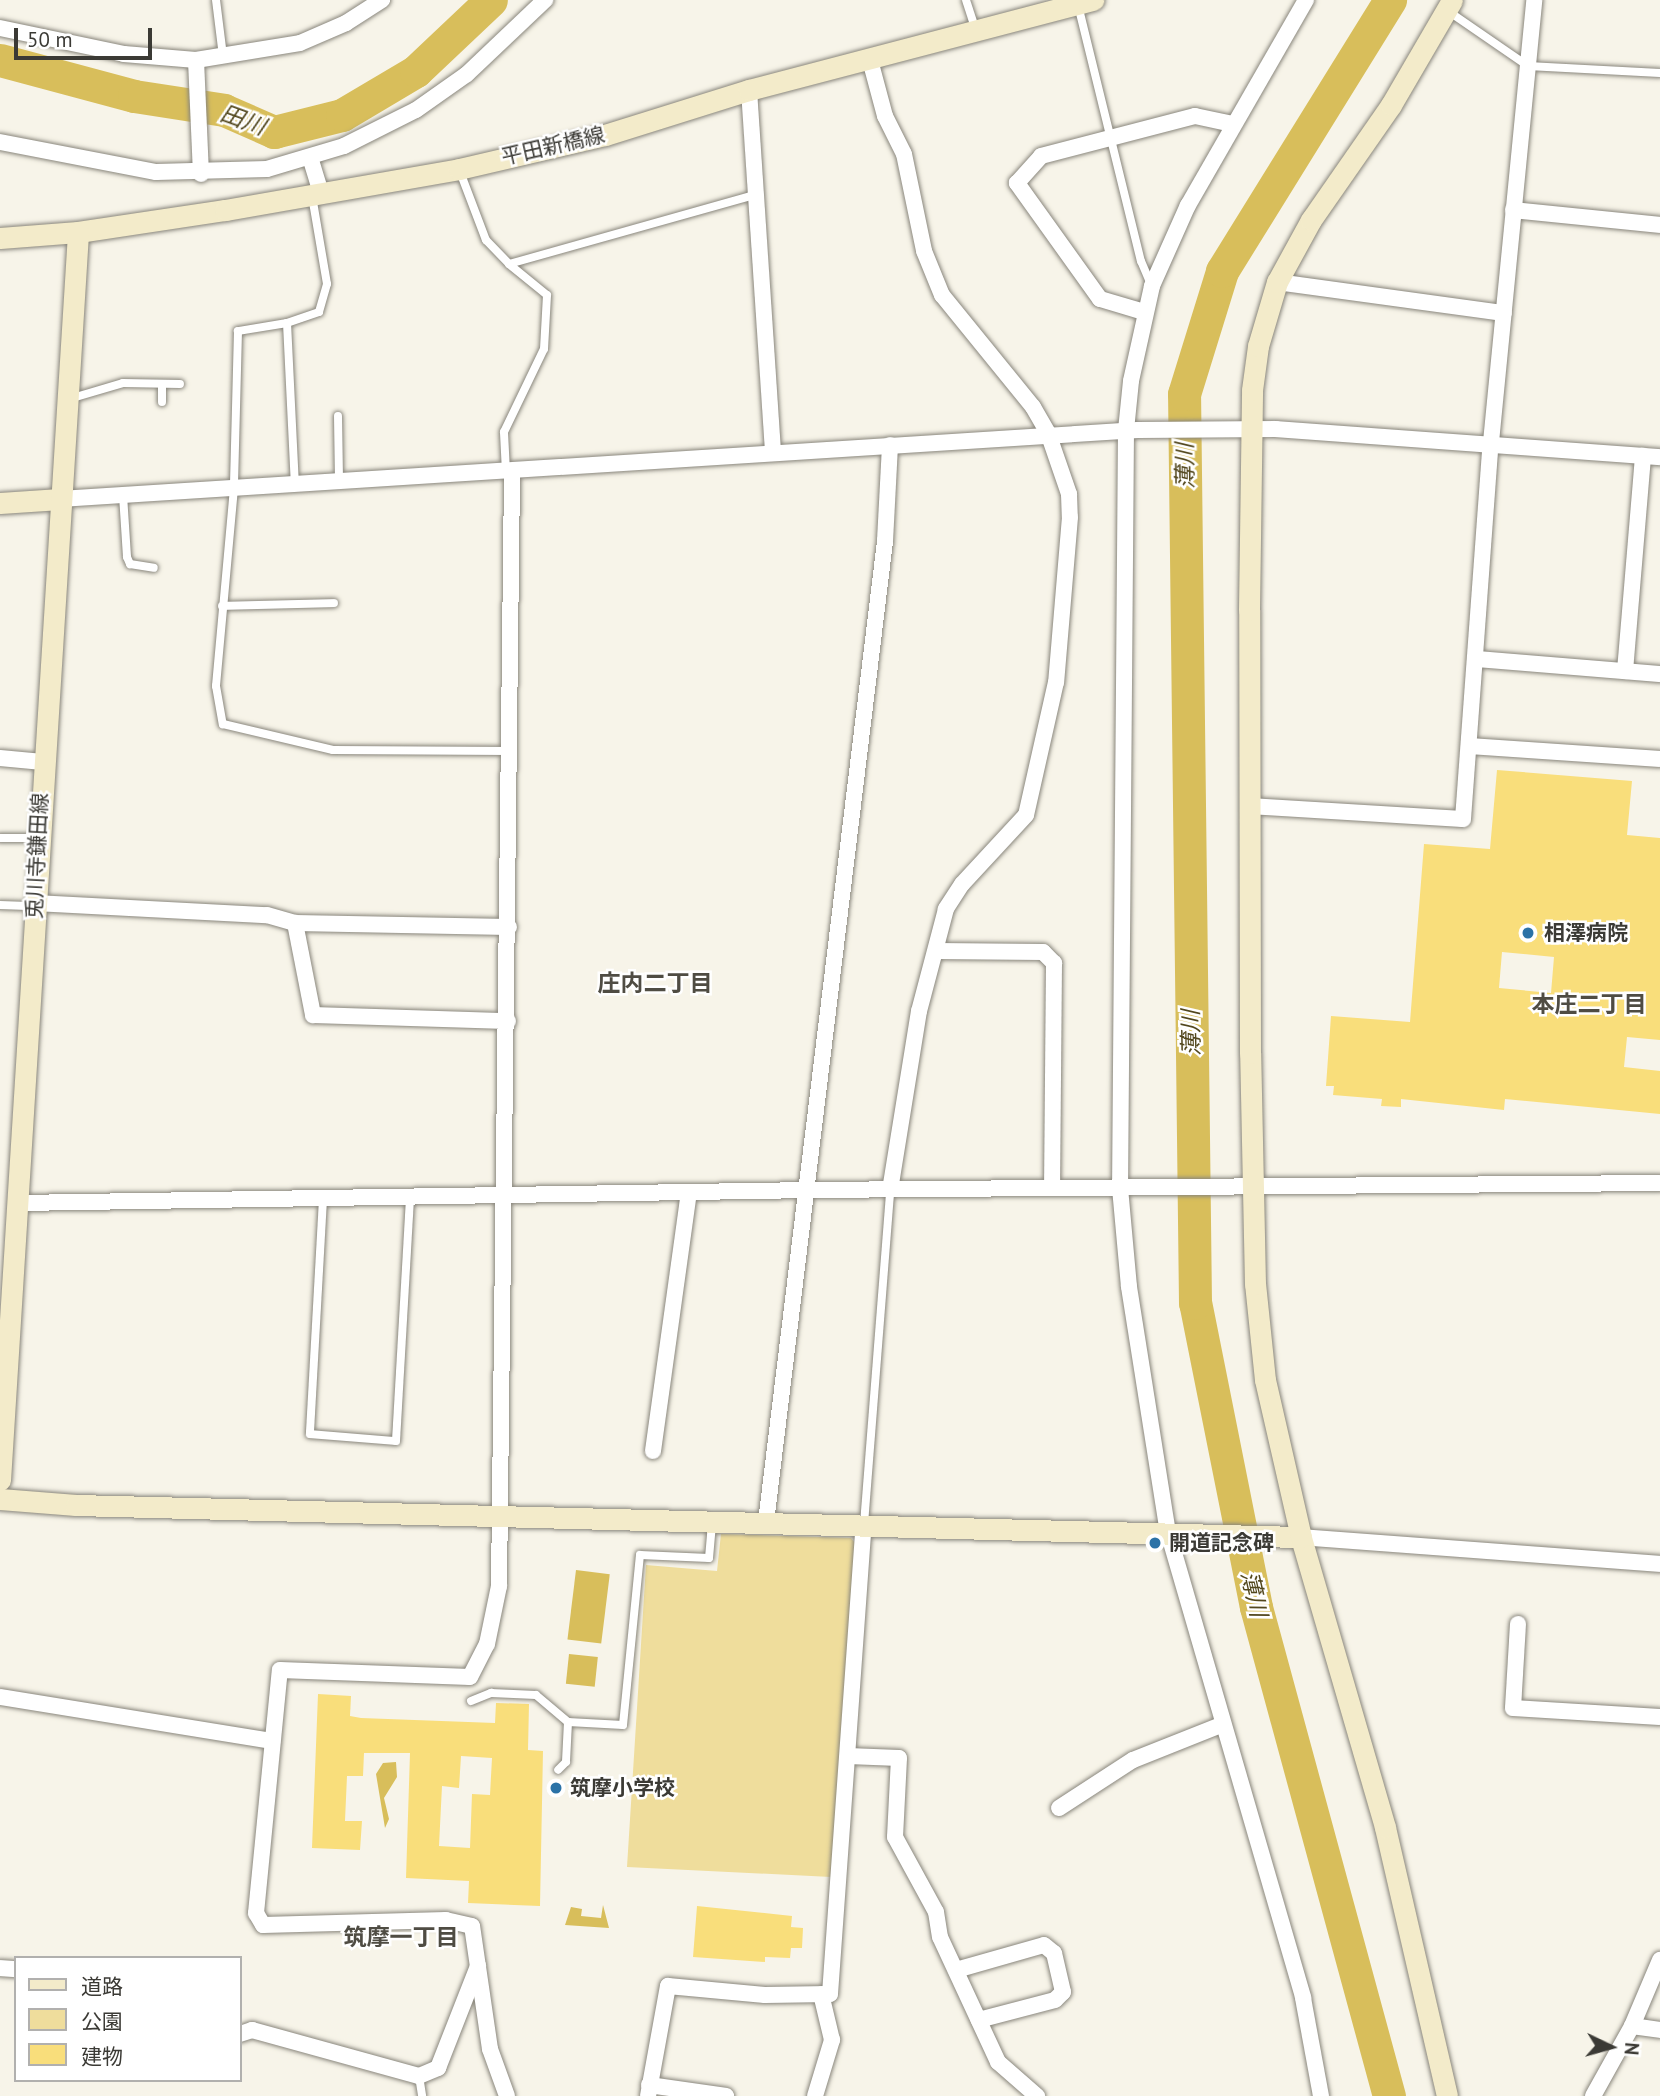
<!DOCTYPE html>
<html>
<head>
<meta charset="utf-8">
<style>
	body { margin:0 }
	#map { position:relative; width:1660px; height:2096px; overflow:hidden; background:#f7f4e9; font-family:"PT Sans","Noto Sans JP",sans-serif }
	div>[style] { position:absolute }
	[style*='--x'] { left:calc(var(--x)*1px); top:calc(var(--y)*1px); width:calc(var(--w)*1px); rotate:calc(var(--a)*1deg) }
	.green>* { inset:0; background:#efdd9c }
	.water>* { inset:0; background:#d8be5b; transform-origin:0 0 }
	.river>* { height:33px; margin:-16.5px; padding:0 16.5px; transform-origin:16.5px; border-radius:16.5px; background:#d8be5b }
	.building>* { inset:0; background:#f9de7b }
	.roads { filter:drop-shadow(0 0 2px #89867c) drop-shadow(0 0 2px #89867c) }
	.lane>* { height:8px; margin:-4px; padding:0 4px; transform-origin:4px; border-radius:4px; background:#fff }
	.street>* { height:16px; margin:-8px; padding:0 8px; transform-origin:8px; border-radius:8px; background:#fff }
	.secondary>* { height:21px; margin:-10.5px; padding:0 10.5px; transform-origin:10.5px; border-radius:10.5px; background:#f3ebca }
	.dots>* { width:19px; height:19px; translate:-50% -50%; box-sizing:border-box; border:4px solid #fff; border-radius:50% }
	span { translate:-50% -50%; white-space:nowrap; text-align:center; line-height:1.15; -webkit-text-stroke:5px #fff; paint-order:stroke }
	.street-label { font-size:21px; color:#3b3a35 }
	.poi-label { font-size:21px; color:#3b3a35; font-weight:700 }
	.left { translate:0 -50%; text-align:left }
	.water-label { font-size:23px; color:#52471d; font-style:italic }
	.neighbourhood-label { font-size:23px; color:#4f4c43; font-weight:700 }
	.legend { position:absolute; left:14px; top:1956px; width:228px; height:126px; box-sizing:border-box; background:#fff; border:2px solid #b1b0ae; margin:0; padding:9px 12px; list-style:none; font-size:21px; color:#3b3a35 }
	.legend li { display:flex; align-items:center; gap:14px; height:35px }
	.legend b { width:35px; border:2px solid #b1b0ae }
	.north { position:absolute; left:1576px; top:2012px; width:70px; height:70px; -webkit-text-stroke:5px #fff; paint-order:stroke; rotate:95deg; font-size:19px; font-weight:700; line-height:28px; text-align:center; color:#3b3a35 }
	.north::after { content:''; display:block; margin:auto; width:24px; height:32px; background:#3b3a35; clip-path:polygon(50% 0,100% 100%,50% 72%,0 100%) }
	.scale { position:absolute; left:14px; top:28px; width:138px; height:32px; box-sizing:border-box; border:4px solid #3b3a35; border-top:0; padding-left:9px; font-size:21px; line-height:24px; white-space:nowrap; color:#3b3a35; -webkit-text-stroke:5px #fff; paint-order:stroke }
</style>
</head>
<body>
<div id="map">
	<div class="green">
		<i style="clip-path:polygon(721px 1534px,851px 1538px,855px 1543px,831px 1877px,627px 1867px,646px 1565px,717px 1571px)"></i>
	</div>
	<div class="water">
		<i style="left:576px;top:1570px;width:34px;height:70px;rotate:7deg"></i>
		<i style="left:569px;top:1654px;width:29px;height:30px;rotate:6deg"></i>
		<i style="clip-path:polygon(396px 1762px,397px 1777px,384px 1798px,389px 1819px,385px 1828px,376px 1774px,383px 1763px)"></i>
		<i style="clip-path:polygon(603px 1905px,609px 1928px,565px 1925px,571px 1907px,582px 1909px,581px 1916px,601px 1918px)"></i>
	</div>
	<div class="river">
		<i style="--x:0;--y:60;--w:139;--a:15"></i>
		<i style="--x:134;--y:96;--w:91;--a:8.8"></i>
		<i style="--x:224;--y:110;--w:55;--a:23.7"></i>
		<i style="--x:274;--y:132;--w:70;--a:-14"></i>
		<i style="--x:342;--y:115;--w:86;--a:-30.7"></i>
		<i style="--x:416;--y:71;--w:103;--a:-43.4"></i>
		<i style="--x:1389;--y:2096;--w:507;--a:-105.22"></i>
		<i style="--x:1256;--y:1607;--w:310;--a:-101.3"></i>
		<i style="--x:1195;--y:1303;--w:909;--a:-90.69"></i>
		<i style="--x:1184;--y:394;--w:129;--a:-72.8"></i>
		<i style="--x:1222;--y:271;--w:319;--a:-58.2"></i>
	</div>
	<div class="building">
		<i style="clip-path:polygon(evenodd,1497px 770px,1632px 781px,1627px 835px,1660px 838px,1660px 1040px,1627px 1037px,1624px 1067px,1660px 1071px,1660px 1114px,1505px 1099px,1504px 1110px,1401px 1099px,1401px 1107px,1381px 1106px,1382px 1099px,1333px 1095px,1334px 1086px,1326px 1086px,1331px 1016px,1410px 1022px,1424px 844px,1490px 849px,1497px 770px,1502px 952px,1554px 957px,1551px 993px,1499px 988px,1502px 952px)"></i>
		<i style="clip-path:polygon(evenodd,318px 1694px,351px 1696px,350px 1716px,361px 1718px,495px 1723px,496px 1703px,529px 1704px,528px 1750px,543px 1751px,540px 1906px,468px 1903px,469px 1881px,406px 1878px,410px 1753px,364px 1753px,363px 1776px,347px 1776px,345px 1821px,362px 1821px,360px 1850px,312px 1848px,318px 1694px,461px 1756px,492px 1758px,490px 1795px,472px 1794px,470px 1848px,439px 1846px,442px 1786px,459px 1788px,461px 1756px)"></i>
		<i style="clip-path:polygon(697px 1906px,792px 1916px,791px 1927px,803px 1928px,802px 1948px,791px 1948px,790px 1958px,765px 1957px,765px 1962px,693px 1957px)"></i>
	</div>
	<div class="roads">
		<div class="lane">
			<i style="--x:216;--y:0;--w:56;--a:82.9"></i>
			<i style="--x:966;--y:0;--w:32;--a:72"></i>
			<i style="--x:1078;--y:5;--w:264;--a:76.2"></i>
			<i style="--x:1141;--y:261;--w:25;--a:67"></i>
			<i style="--x:1448;--y:11;--w:97;--a:34.5"></i>
			<i style="--x:1528;--y:66;--w:132;--a:3"></i>
			<i style="--x:459;--y:169;--w:76;--a:69.2"></i>
			<i style="--x:486;--y:240;--w:33;--a:46"></i>
			<i style="--x:509;--y:264;--w:259;--a:-15.7"></i>
			<i style="--x:312;--y:196;--w:89;--a:80.3"></i>
			<i style="--x:327;--y:284;--w:29;--a:106"></i>
			<i style="--x:319;--y:312;--w:34;--a:161"></i>
			<i style="--x:287;--y:323;--w:50;--a:170.7"></i>
			<i style="--x:238;--y:331;--w:157;--a:91.5"></i>
			<i style="--x:234;--y:488;--w:199;--a:95.2"></i>
			<i style="--x:216;--y:686;--w:39;--a:80"></i>
			<i style="--x:223;--y:724;--w:113;--a:13.3"></i>
			<i style="--x:333;--y:750;--w:177;--a:0.3"></i>
			<i style="--x:287;--y:323;--w:162;--a:87.2"></i>
			<i style="--x:162;--y:384;--w:18;--a:90"></i>
			<i style="--x:69;--y:399;--w:56;--a:-16.5"></i>
			<i style="--x:123;--y:383;--w:57;--a:1"></i>
			<i style="--x:338;--y:416;--w:66;--a:89.1"></i>
			<i style="--x:506;--y:472;--w:40;--a:-92.9"></i>
			<i style="--x:504;--y:432;--w:92;--a:-64.3"></i>
			<i style="--x:544;--y:349;--w:54;--a:-86.8"></i>
			<i style="--x:547;--y:295;--w:49;--a:-140.8"></i>
			<i style="--x:123;--y:495;--w:62;--a:86.3"></i>
			<i style="--x:127;--y:557;--w:8;--a:67"></i>
			<i style="--x:130;--y:564;--w:24;--a:9"></i>
			<i style="--x:222;--y:606;--w:112;--a:-1.5"></i>
			<i style="--x:0;--y:838;--w:38;--a:0"></i>
			<i style="--x:0;--y:905;--w:35;--a:2"></i>
			<i style="--x:323;--y:1199;--w:235;--a:93.2"></i>
			<i style="--x:310;--y:1434;--w:86;--a:4.7"></i>
			<i style="--x:396;--y:1441;--w:243;--a:-86.7"></i>
			<i style="--x:864;--y:1524;--w:335;--a:-85.5"></i>
			<i style="--x:471;--y:1701;--w:22;--a:-22"></i>
			<i style="--x:491;--y:1693;--w:45;--a:2.5"></i>
			<i style="--x:536;--y:1695;--w:42;--a:40.2"></i>
			<i style="--x:568;--y:1722;--w:40;--a:92.9"></i>
			<i style="--x:566;--y:1762;--w:11;--a:135"></i>
			<i style="--x:568;--y:1722;--w:55;--a:3.1"></i>
			<i style="--x:623;--y:1725;--w:171;--a:-84.3"></i>
			<i style="--x:640;--y:1555;--w:69;--a:2.5"></i>
			<i style="--x:709;--y:1558;--w:34;--a:-85"></i>
			<i style="--x:419;--y:2076;--w:20;--a:81"></i>
		</div>
		<div class="street">
			<i style="--x:1306;--y:0;--w:237;--a:119.9"></i>
			<i style="--x:1188;--y:205;--w:89;--a:114"></i>
			<i style="--x:1152;--y:286;--w:97;--a:102.5"></i>
			<i style="--x:1131;--y:381;--w:49;--a:95.8"></i>
			<i style="--x:1126;--y:430;--w:758;--a:90.45"></i>
			<i style="--x:1120;--y:1188;--w:99;--a:84.8"></i>
			<i style="--x:1129;--y:1287;--w:248;--a:81"></i>
			<i style="--x:1168;--y:1532;--w:485;--a:73.8"></i>
			<i style="--x:1303;--y:1998;--w:100;--a:79.6"></i>
			<i style="--x:0;--y:28;--w:127;--a:11.8"></i>
			<i style="--x:124;--y:54;--w:72;--a:4.8"></i>
			<i style="--x:196;--y:60;--w:105;--a:-9.3"></i>
			<i style="--x:300;--y:43;--w:50;--a:-23.5"></i>
			<i style="--x:346;--y:23;--w:43;--a:-32.6"></i>
			<i style="--x:196;--y:60;--w:114;--a:87.5"></i>
			<i style="--x:870;--y:60;--w:58;--a:75"></i>
			<i style="--x:885;--y:116;--w:42;--a:63.4"></i>
			<i style="--x:904;--y:154;--w:99;--a:78.3"></i>
			<i style="--x:924;--y:251;--w:48;--a:67.8"></i>
			<i style="--x:942;--y:295;--w:144;--a:50.9"></i>
			<i style="--x:1033;--y:407;--w:30;--a:60"></i>
			<i style="--x:1048;--y:433;--w:65;--a:71"></i>
			<i style="--x:1069;--y:494;--w:23;--a:88"></i>
			<i style="--x:1070;--y:517;--w:166;--a:94.8"></i>
			<i style="--x:1056;--y:682;--w:136;--a:102.7"></i>
			<i style="--x:1026;--y:815;--w:94;--a:132.8"></i>
			<i style="--x:962;--y:884;--w:30;--a:123"></i>
			<i style="--x:946;--y:909;--w:106;--a:104.8"></i>
			<i style="--x:919;--y:1011;--w:181;--a:99.2"></i>
			<i style="--x:749;--y:90;--w:363;--a:86.2"></i>
			<i style="--x:0;--y:142;--w:159;--a:10.9"></i>
			<i style="--x:156;--y:172;--w:111;--a:-1.5"></i>
			<i style="--x:267;--y:169;--w:80;--a:-16.6"></i>
			<i style="--x:344;--y:146;--w:80;--a:-26.6"></i>
			<i style="--x:416;--y:110;--w:62;--a:-35.2"></i>
			<i style="--x:467;--y:74;--w:108;--a:-43.5"></i>
			<i style="--x:310;--y:157;--w:37;--a:73"></i>
			<i style="--x:1513;--y:210;--w:148;--a:5.8"></i>
			<i style="--x:1277;--y:282;--w:229;--a:7.8"></i>
			<i style="--x:1144;--y:312;--w:46;--a:-163.5"></i>
			<i style="--x:1100;--y:299;--w:143;--a:-125.6"></i>
			<i style="--x:1017;--y:183;--w:36;--a:-48"></i>
			<i style="--x:1041;--y:156;--w:159;--a:-14.6"></i>
			<i style="--x:1195;--y:116;--w:39;--a:12"></i>
			<i style="--x:60;--y:499;--w:1080;--a:-3.66"></i>
			<i style="--x:1138;--y:430;--w:138;--a:-0.4"></i>
			<i style="--x:1276;--y:429;--w:385;--a:4.2"></i>
			<i style="--x:1476;--y:659;--w:185;--a:4.7"></i>
			<i style="--x:1625;--y:671;--w:216;--a:-85.2"></i>
			<i style="--x:1470;--y:746;--w:190;--a:3.9"></i>
			<i style="--x:0;--y:758;--w:43;--a:5.3"></i>
			<i style="--x:1249;--y:806;--w:214;--a:3.5"></i>
			<i style="--x:1463;--y:819;--w:378;--a:-85.8"></i>
			<i style="--x:1491;--y:442;--w:444;--a:-84.4"></i>
			<i style="--x:35;--y:903;--w:232;--a:3"></i>
			<i style="--x:267;--y:915;--w:29;--a:16"></i>
			<i style="--x:295;--y:923;--w:214;--a:1.1"></i>
			<i style="--x:295;--y:923;--w:94;--a:78.9"></i>
			<i style="--x:313;--y:1015;--w:195;--a:1.8"></i>
			<i style="--x:936;--y:951;--w:107;--a:0.5"></i>
			<i style="--x:1043;--y:952;--w:16;--a:45"></i>
			<i style="--x:1054;--y:963;--w:225;--a:90.5"></i>
			<i style="--x:19;--y:1203;--w:790;--a:-0.94"></i>
			<i style="--x:809;--y:1190;--w:851;--a:-0.47"></i>
			<i style="--x:653;--y:1451;--w:260;--a:-82.1"></i>
			<i style="--x:766;--y:1522;--w:988;--a:-83.08"></i>
			<i style="--x:885;--y:541;--w:96;--a:-87"></i>
			<i style="--x:1301;--y:1537;--w:360;--a:4.3"></i>
			<i style="--x:1518;--y:1624;--w:84;--a:93.4"></i>
			<i style="--x:1513;--y:1708;--w:147;--a:3.5"></i>
			<i style="--x:0;--y:1697;--w:276;--a:9.2"></i>
			<i style="--x:848;--y:1756;--w:51;--a:2.2"></i>
			<i style="--x:899;--y:1758;--w:79;--a:92.9"></i>
			<i style="--x:895;--y:1837;--w:85;--a:61.3"></i>
			<i style="--x:936;--y:1912;--w:25;--a:81"></i>
			<i style="--x:940;--y:1937;--w:138;--a:65.1"></i>
			<i style="--x:998;--y:2062;--w:52;--a:41.1"></i>
			<i style="--x:1059;--y:1808;--w:88;--a:-33"></i>
			<i style="--x:1133;--y:1760;--w:95;--a:-21.7"></i>
			<i style="--x:0;--y:1968;--w:16;--a:4"></i>
			<i style="--x:956;--y:1970;--w:91;--a:-15.9"></i>
			<i style="--x:1044;--y:1945;--w:13;--a:39"></i>
			<i style="--x:1054;--y:1953;--w:40;--a:77"></i>
			<i style="--x:1063;--y:1992;--w:11;--a:135"></i>
			<i style="--x:1055;--y:2000;--w:79;--a:165.3"></i>
			<i style="--x:1632;--y:2026;--w:28;--a:8"></i>
			<i style="--x:240;--y:2034;--w:13;--a:-18"></i>
			<i style="--x:252;--y:2030;--w:173;--a:15.4"></i>
			<i style="--x:419;--y:2076;--w:21;--a:-23"></i>
			<i style="--x:438;--y:2068;--w:110;--a:-68.6"></i>
			<i style="--x:649;--y:2085;--w:78;--a:8.1"></i>
			<i style="--x:507;--y:2096;--w:50;--a:-109.9"></i>
			<i style="--x:490;--y:2049;--w:124;--a:-98.3"></i>
			<i style="--x:472;--y:1926;--w:27;--a:-167"></i>
			<i style="--x:446;--y:1920;--w:183;--a:178.4"></i>
			<i style="--x:263;--y:1925;--w:14;--a:-120"></i>
			<i style="--x:256;--y:1913;--w:244;--a:-84.4"></i>
			<i style="--x:280;--y:1670;--w:190;--a:2.1"></i>
			<i style="--x:470;--y:1677;--w:37;--a:-63"></i>
			<i style="--x:487;--y:1644;--w:59;--a:-78.3"></i>
			<i style="--x:499;--y:1586;--w:1115;--a:-89.33"></i>
			<i style="--x:648;--y:2096;--w:112;--a:-79.7"></i>
			<i style="--x:668;--y:1986;--w:97;--a:5.3"></i>
			<i style="--x:765;--y:1995;--w:65;--a:-0.9"></i>
			<i style="--x:830;--y:1994;--w:471;--a:-85.9"></i>
			<i style="--x:815;--y:2096;--w:59;--a:-73.1"></i>
			<i style="--x:832;--y:2040;--w:47;--a:-103.4"></i>
			<i style="--x:1593;--y:2096;--w:80;--a:-60.9"></i>
			<i style="--x:1632;--y:2026;--w:72;--a:-67"></i>
		</div>
		<div class="secondary">
			<i style="--x:0;--y:238;--w:78;--a:-4.4"></i>
			<i style="--x:78;--y:232;--w:149;--a:-8.5"></i>
			<i style="--x:225;--y:210;--w:238;--a:-9.9"></i>
			<i style="--x:459;--y:169;--w:150;--a:-13.1"></i>
			<i style="--x:605;--y:135;--w:151;--a:-17.4"></i>
			<i style="--x:749;--y:90;--w:356;--a:-14.7"></i>
			<i style="--x:0;--y:503;--w:60;--a:-3.8"></i>
			<i style="--x:0;--y:1480;--w:1250;--a:-86.42"></i>
			<i style="--x:0;--y:1499;--w:76;--a:4.5"></i>
			<i style="--x:76;--y:1505;--w:1225;--a:1.5"></i>
			<i style="--x:1447;--y:2096;--w:276;--a:-103"></i>
			<i style="--x:1385;--y:1827;--w:302;--a:-106.2"></i>
			<i style="--x:1301;--y:1537;--w:161;--a:-102.9"></i>
			<i style="--x:1265;--y:1380;--w:97;--a:-95.9"></i>
			<i style="--x:1255;--y:1284;--w:231;--a:-91.2"></i>
			<i style="--x:1250;--y:1053;--w:443;--a:-90.1"></i>
			<i style="--x:1249;--y:610;--w:220;--a:-89.2"></i>
			<i style="--x:1252;--y:390;--w:44;--a:-82.2"></i>
			<i style="--x:1258;--y:346;--w:67;--a:-73.5"></i>
			<i style="--x:1277;--y:282;--w:71;--a:-61.3"></i>
			<i style="--x:1311;--y:220;--w:140;--a:-55.2"></i>
			<i style="--x:1391;--y:105;--w:121;--a:-59.8"></i>
		</div>
	</div>
	<div class="dots">
		<i style="left:1528px;top:933px;background:#2b72a6"></i>
		<i style="left:1155px;top:1543px;background:#2b72a6"></i>
		<i style="left:556px;top:1788px;background:#2b72a6"></i>
	</div>
	<div class="street-label">
		<span style="left:553px;top:146px;rotate:-13deg">平田新橋線</span>
		<span style="left:37px;top:856px;rotate:-87deg">兎川寺鎌田線</span>
	</div>
	<div class="poi-label">
		<span class="left" style="left:1544px;top:933px">相澤病院</span>
		<span class="left" style="left:1169px;top:1543px">開道記念碑</span>
		<span class="left" style="left:570px;top:1788px">筑摩小学校</span>
	</div>
	<div class="water-label">
		<span style="left:243px;top:120px;rotate:20deg">田川</span>
		<span style="left:1185px;top:466px;rotate:-91deg">薄川</span>
		<span style="left:1191px;top:1033px;rotate:-91deg">薄川</span>
		<span style="left:1254px;top:1594px;rotate:77deg">薄川</span>
	</div>
	<div class="neighbourhood-label">
		<span style="left:655px;top:983px">庄内二丁目</span>
		<span style="left:1589px;top:1004px">本庄二丁目</span>
		<span style="left:401px;top:1937px">筑摩一丁目</span>
	</div>
	<ul class="legend">
	<li><b style="height:9px;background:#f3ebca"></b>道路</li>
	<li><b style="height:19px;background:#efdd9c"></b>公園</li>
	<li><b style="height:19px;background:#f9de7b"></b>建物</li>
	</ul>
	<div class="north">N</div>
	<div class="scale">50 m</div>
</div>
</body>
</html>
